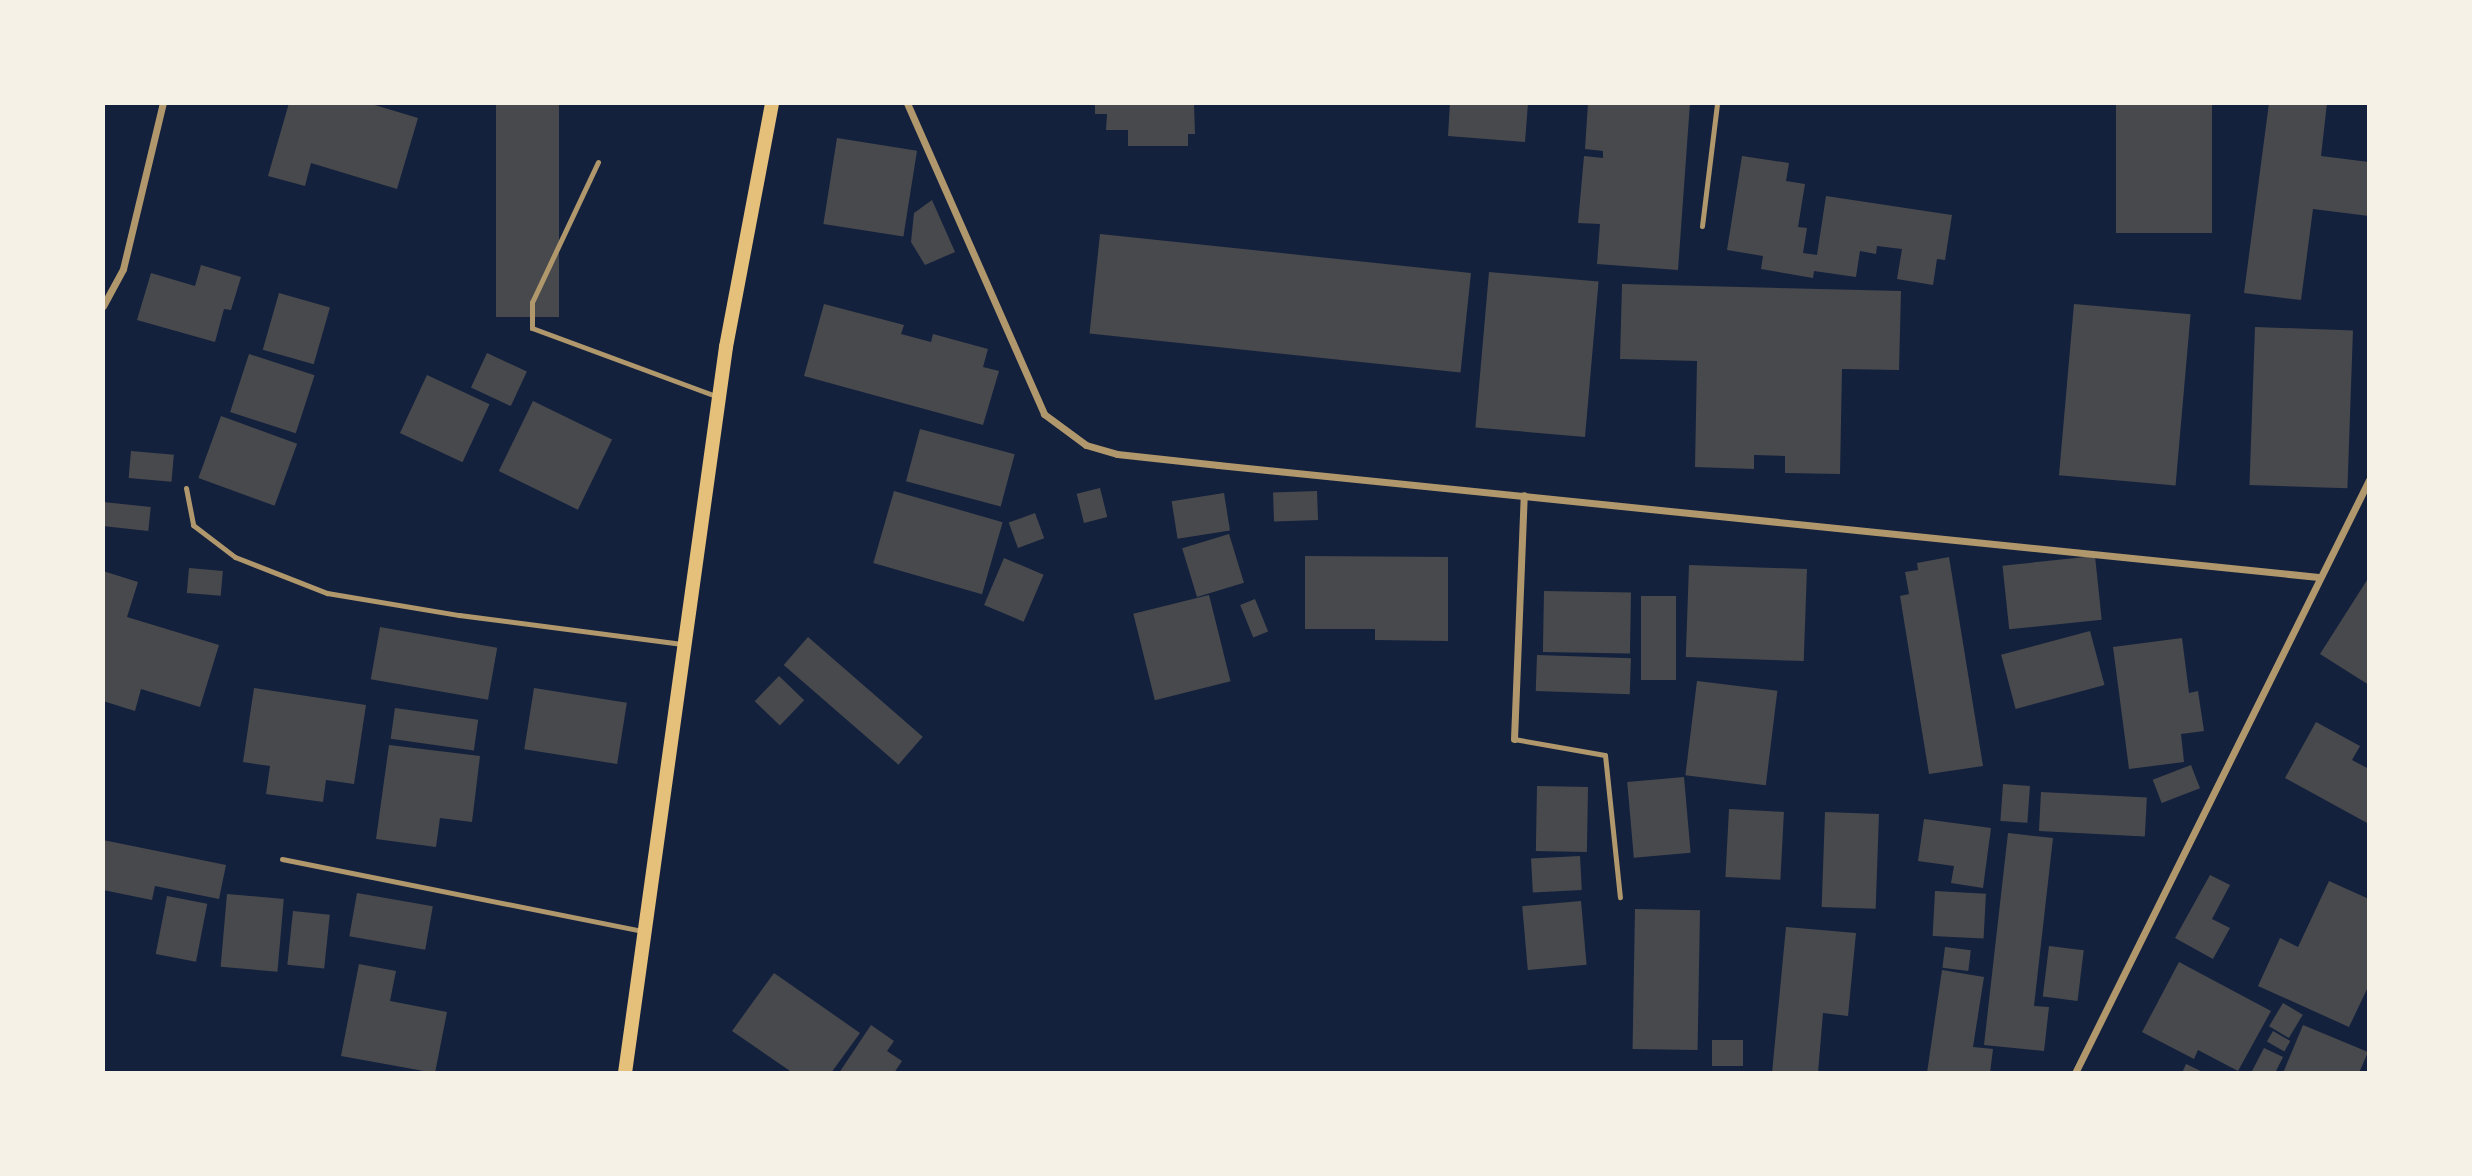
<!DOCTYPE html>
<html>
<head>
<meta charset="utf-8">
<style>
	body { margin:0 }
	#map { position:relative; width:2472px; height:1176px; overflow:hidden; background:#14213d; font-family:"Fira Sans",sans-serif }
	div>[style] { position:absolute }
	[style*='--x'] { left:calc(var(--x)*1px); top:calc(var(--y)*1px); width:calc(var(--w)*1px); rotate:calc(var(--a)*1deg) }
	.building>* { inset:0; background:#48494c; transform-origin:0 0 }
	.service>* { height:5px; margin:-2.5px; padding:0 2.5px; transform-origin:2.5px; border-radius:2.5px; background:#b1986c }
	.minor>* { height:7px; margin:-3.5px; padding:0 3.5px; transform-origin:3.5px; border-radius:3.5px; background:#b1986c }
	.secondary>* { height:14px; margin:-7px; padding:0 7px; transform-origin:7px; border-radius:7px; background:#e5c07b }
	span { translate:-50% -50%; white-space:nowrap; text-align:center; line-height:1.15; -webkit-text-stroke:5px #f6f1e7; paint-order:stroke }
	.frame { position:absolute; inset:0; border:105px solid #f6f1e7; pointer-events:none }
</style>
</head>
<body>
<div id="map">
	<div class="building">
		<i style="clip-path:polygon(289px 103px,368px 103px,418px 118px,397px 189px,311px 163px,305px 186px,268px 176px)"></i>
		<i style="left:496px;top:103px;width:63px;height:214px"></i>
		<i style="clip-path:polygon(1095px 103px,1194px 103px,1195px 134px,1188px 134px,1188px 146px,1128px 146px,1128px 130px,1106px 130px,1107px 114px,1095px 114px)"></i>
		<i style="clip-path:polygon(1450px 103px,1528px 103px,1525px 142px,1448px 136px)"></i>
		<i style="clip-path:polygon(1588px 103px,1690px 103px,1678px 270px,1597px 264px,1600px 224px,1578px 223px,1584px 156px,1603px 158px,1603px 151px,1585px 149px)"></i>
		<i style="left:2116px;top:103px;width:96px;height:130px"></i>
		<i style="clip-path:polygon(2269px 103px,2327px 103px,2321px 156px,2369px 162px,2369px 216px,2313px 209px,2301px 300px,2244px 293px)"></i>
		<i style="left:837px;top:138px;width:81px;height:87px;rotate:9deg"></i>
		<i style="clip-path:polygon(1742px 156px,1789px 163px,1786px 181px,1805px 184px,1798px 227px,1807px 228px,1803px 253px,1817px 255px,1826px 196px,1952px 215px,1945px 260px,1937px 259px,1933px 285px,1897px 279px,1902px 249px,1877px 246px,1876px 254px,1860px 251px,1856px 277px,1814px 271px,1813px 278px,1761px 269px,1763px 256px,1727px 250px)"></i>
		<i style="clip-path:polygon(932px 200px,955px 252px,925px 265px,911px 242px,914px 213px)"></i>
		<i style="left:1100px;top:234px;width:373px;height:100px;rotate:6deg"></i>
		<i style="clip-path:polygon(201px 265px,241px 277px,231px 310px,224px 309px,215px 342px,137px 320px,151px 273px,195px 286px)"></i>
		<i style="left:1489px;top:272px;width:110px;height:156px;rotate:5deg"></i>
		<i style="clip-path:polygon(1622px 284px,1901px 291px,1899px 370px,1842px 369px,1840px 474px,1785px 473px,1785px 456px,1754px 455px,1754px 469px,1695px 467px,1697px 361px,1620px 359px)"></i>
		<i style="left:279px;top:293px;width:53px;height:59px;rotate:16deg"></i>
		<i style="clip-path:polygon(824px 304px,904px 325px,901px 334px,931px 342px,933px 334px,988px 349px,983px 367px,999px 371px,983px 425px,804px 376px)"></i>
		<i style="left:2074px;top:304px;width:117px;height:172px;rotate:5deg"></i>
		<i style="left:2255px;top:327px;width:98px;height:158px;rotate:2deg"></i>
		<i style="left:487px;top:353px;width:44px;height:38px;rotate:25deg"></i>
		<i style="left:249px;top:354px;width:69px;height:61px;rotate:18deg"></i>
		<i style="left:427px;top:375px;width:69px;height:64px;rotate:25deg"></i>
		<i style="left:533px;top:401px;width:88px;height:78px;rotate:26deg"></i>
		<i style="left:221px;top:416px;width:81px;height:66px;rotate:20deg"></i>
		<i style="left:920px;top:429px;width:98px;height:54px;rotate:15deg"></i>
		<i style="left:131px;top:451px;width:43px;height:27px;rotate:5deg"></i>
		<i style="left:1100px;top:488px;width:30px;height:24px;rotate:76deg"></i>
		<i style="left:894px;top:491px;width:113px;height:75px;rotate:16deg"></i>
		<i style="left:1317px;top:491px;width:29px;height:44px;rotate:88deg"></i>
		<i style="left:1224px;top:493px;width:38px;height:53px;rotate:81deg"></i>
		<i style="left:103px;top:502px;width:48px;height:24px;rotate:6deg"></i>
		<i style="left:1035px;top:513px;width:27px;height:28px;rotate:70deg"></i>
		<i style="left:1229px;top:534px;width:51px;height:49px;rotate:73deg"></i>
		<i style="clip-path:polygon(1305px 556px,1448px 557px,1448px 641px,1375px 640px,1375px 629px,1305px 629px)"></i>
		<i style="left:2095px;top:556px;width:64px;height:93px;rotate:84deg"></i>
		<i style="clip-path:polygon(1949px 557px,1983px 766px,1929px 774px,1900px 596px,1909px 594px,1905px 572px,1918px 570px,1917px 563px)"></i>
		<i style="left:1004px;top:558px;width:43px;height:51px;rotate:23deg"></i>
		<i style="left:1689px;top:565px;width:118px;height:92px;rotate:2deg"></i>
		<i style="left:189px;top:568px;width:34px;height:25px;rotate:5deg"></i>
		<i style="clip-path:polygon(103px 571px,138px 582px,127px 617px,219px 645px,200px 707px,141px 689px,135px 711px,103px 701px)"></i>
		<i style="clip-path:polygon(2369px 577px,2369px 685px,2320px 654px)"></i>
		<i style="left:1544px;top:591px;width:87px;height:61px;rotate:1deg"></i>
		<i style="left:1209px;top:595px;width:89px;height:78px;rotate:76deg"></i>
		<i style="left:1641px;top:596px;width:35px;height:84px"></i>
		<i style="left:1255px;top:599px;width:35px;height:16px;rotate:68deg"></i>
		<i style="left:380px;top:627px;width:119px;height:53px;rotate:10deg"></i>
		<i style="left:2090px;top:631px;width:56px;height:92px;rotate:75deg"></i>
		<i style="left:808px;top:637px;width:152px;height:37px;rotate:41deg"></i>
		<i style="clip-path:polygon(2182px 638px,2189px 693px,2198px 691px,2204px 731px,2181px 734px,2184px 762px,2129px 769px,2113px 647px)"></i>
		<i style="left:1537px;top:655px;width:94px;height:36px;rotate:2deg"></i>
		<i style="left:779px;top:676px;width:35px;height:35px;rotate:44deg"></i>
		<i style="left:1697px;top:681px;width:81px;height:95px;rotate:7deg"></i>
		<i style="clip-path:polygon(254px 688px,366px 705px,354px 784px,326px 780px,323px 802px,266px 794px,270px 766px,243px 762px)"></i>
		<i style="left:534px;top:688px;width:94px;height:62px;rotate:9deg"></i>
		<i style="left:395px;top:708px;width:84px;height:31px;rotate:8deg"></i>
		<i style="clip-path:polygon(2316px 722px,2360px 746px,2352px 760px,2369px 769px,2369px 824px,2285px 778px)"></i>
		<i style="clip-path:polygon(389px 745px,480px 756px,472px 822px,440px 818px,436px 847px,376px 839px)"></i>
		<i style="left:2191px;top:765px;width:25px;height:41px;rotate:69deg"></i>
		<i style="left:1684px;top:777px;width:76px;height:57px;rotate:85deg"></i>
		<i style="left:2003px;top:784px;width:27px;height:37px;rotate:4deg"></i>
		<i style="left:1537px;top:786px;width:51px;height:65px;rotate:1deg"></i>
		<i style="left:2041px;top:792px;width:106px;height:39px;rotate:3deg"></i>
		<i style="left:1729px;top:809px;width:55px;height:68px;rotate:3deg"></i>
		<i style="left:1825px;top:812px;width:54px;height:95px;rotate:2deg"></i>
		<i style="clip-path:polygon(1924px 819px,1991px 828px,1983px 888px,1951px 883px,1954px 866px,1918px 861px)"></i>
		<i style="clip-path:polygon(2008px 833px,2053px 838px,2034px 1006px,2049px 1007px,2044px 1051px,1984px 1045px)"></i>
		<i style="clip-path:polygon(103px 840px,226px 865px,219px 899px,155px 886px,152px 900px,103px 890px)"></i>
		<i style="left:1580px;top:856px;width:34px;height:49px;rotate:87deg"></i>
		<i style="clip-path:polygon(2210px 875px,2230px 885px,2212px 919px,2230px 928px,2213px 959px,2175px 938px)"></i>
		<i style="clip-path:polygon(2329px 881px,2369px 899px,2369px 985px,2349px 1027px,2258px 986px,2280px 938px,2298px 947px)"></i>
		<i style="left:1935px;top:891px;width:51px;height:45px;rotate:3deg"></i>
		<i style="left:357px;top:893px;width:77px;height:44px;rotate:10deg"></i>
		<i style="left:227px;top:894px;width:57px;height:73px;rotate:5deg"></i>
		<i style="left:167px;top:896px;width:41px;height:59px;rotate:11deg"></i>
		<i style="left:1581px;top:901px;width:64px;height:59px;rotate:85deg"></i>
		<i style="left:1635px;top:909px;width:65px;height:140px;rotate:1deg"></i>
		<i style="left:293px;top:911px;width:37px;height:54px;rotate:6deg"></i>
		<i style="clip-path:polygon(1786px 927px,1856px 933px,1848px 1016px,1823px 1013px,1818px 1073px,1772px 1073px)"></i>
		<i style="left:2049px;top:946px;width:35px;height:51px;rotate:7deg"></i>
		<i style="left:1945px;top:947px;width:26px;height:21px;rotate:7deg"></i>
		<i style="clip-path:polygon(2179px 962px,2271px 1011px,2238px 1071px,2198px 1050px,2194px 1059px,2142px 1032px)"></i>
		<i style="clip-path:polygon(359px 964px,396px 971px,390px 1001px,447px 1012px,435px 1073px,341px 1056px)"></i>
		<i style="clip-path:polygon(1942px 970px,1984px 977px,1973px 1047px,1993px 1049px,1990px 1073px,1927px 1073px)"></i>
		<i style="clip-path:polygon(774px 973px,860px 1033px,831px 1073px,793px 1073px,732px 1031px)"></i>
		<i style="left:2283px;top:1003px;width:23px;height:27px;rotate:31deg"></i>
		<i style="clip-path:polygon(871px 1025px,894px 1041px,887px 1051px,902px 1061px,894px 1073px,839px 1073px)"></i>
		<i style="clip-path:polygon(2303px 1025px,2368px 1052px,2359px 1073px,2283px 1073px)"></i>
		<i style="left:2273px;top:1031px;width:20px;height:12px;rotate:30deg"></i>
		<i style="left:1712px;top:1040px;width:31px;height:26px"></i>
		<i style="clip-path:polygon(2264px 1048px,2283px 1057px,2275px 1073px,2251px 1073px)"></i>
		<i style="clip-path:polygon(2186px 1064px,2205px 1073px,2182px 1073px)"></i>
	</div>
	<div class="service">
		<i style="--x:598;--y:162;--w:155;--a:115.2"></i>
		<i style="--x:532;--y:302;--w:26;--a:90"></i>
		<i style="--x:532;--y:328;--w:196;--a:20.3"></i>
		<i style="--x:1702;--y:226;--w:124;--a:-83"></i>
		<i style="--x:186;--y:488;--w:38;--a:79"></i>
		<i style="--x:193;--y:525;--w:53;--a:37.3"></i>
		<i style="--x:235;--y:557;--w:99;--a:21.4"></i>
		<i style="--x:327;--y:593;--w:134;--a:9.5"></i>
		<i style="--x:459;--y:615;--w:225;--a:7.4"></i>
		<i style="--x:1514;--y:739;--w:92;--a:10"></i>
		<i style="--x:1605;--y:755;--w:143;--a:84"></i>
		<i style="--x:282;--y:859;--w:367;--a:11.3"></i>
	</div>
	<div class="minor">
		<i style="--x:907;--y:103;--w:340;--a:66.2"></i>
		<i style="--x:1044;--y:414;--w:52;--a:36.4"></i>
		<i style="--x:1086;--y:445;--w:32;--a:16"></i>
		<i style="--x:1117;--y:454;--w:102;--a:6.2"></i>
		<i style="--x:1218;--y:465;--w:1106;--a:5.81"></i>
		<i style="--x:103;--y:306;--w:42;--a:-61.6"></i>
		<i style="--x:123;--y:269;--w:171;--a:-76.5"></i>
		<i style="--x:1514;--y:739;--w:244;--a:-87.7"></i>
		<i style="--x:2075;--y:1073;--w:662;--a:-63.63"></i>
	</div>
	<div class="secondary">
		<i style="--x:625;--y:1073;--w:733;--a:-82.08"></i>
		<i style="--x:726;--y:347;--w:248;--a:-79.3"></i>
	</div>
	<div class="frame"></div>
</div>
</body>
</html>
